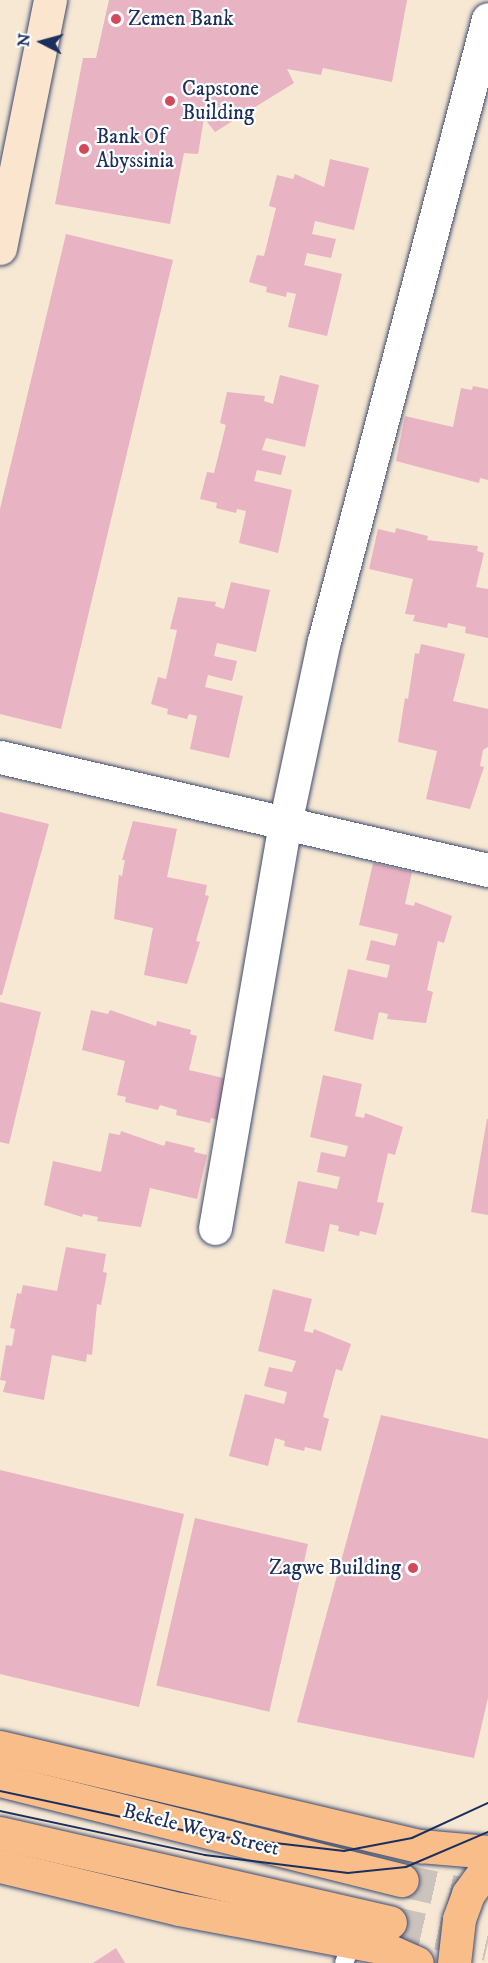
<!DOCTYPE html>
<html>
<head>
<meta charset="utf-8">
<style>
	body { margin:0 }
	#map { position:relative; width:488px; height:1963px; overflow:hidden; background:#f7e8d4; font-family:"IM FELL DW Pica",serif }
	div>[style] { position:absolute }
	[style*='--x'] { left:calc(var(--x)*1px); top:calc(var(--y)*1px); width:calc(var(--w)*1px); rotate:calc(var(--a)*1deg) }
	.building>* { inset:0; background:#e8b3c3; transform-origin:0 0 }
	.primary-tunnel>* { height:33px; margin-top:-16.5px; transform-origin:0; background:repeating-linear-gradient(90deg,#cbc3bc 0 33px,transparent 0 49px) }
	.roads { filter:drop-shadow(0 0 2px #3c4b70) drop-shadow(0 0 2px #3c4b70) }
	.lane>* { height:18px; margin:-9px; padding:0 9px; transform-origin:9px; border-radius:9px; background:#fff }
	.street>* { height:33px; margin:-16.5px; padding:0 16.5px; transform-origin:16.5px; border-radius:16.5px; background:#fff }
	.secondary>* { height:33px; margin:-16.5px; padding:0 16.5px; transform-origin:16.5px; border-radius:16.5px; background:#fce5cf }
	.primary>* { height:33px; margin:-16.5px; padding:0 16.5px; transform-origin:16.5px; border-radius:16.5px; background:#f8bd88 }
	.tram>* { height:1.5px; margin:-0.75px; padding:0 0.75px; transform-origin:0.75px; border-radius:0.75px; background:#1b2f5e }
	.dots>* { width:16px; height:16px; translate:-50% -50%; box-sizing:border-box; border:3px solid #fff; border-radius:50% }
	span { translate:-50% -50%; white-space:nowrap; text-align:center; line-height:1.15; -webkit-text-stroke:4.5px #fff; paint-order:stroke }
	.poi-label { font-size:21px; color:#1b2f5e }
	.left { translate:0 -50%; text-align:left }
	.right { translate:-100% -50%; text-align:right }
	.street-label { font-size:21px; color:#1b2f5e }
	.north { position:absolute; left:12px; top:12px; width:60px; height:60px; -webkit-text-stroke:4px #fff; paint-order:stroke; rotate:276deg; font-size:16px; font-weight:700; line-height:24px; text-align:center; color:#1b2f5e }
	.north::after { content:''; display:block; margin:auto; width:21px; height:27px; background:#1b2f5e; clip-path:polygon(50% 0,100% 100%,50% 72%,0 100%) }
</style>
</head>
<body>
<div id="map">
	<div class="building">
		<i style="clip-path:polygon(109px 0,407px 0,392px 82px,323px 68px,321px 75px,287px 69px,294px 83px,215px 132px,204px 118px,198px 154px,184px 153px,170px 224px,55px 204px,83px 58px,96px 58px)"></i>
		<i style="clip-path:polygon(330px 159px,369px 168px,354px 230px,315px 221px,312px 234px,336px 239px,331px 258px,307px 253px,304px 265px,342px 274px,327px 336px,288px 327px,296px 294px,287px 292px,286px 297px,266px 292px,267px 287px,249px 282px,257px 255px,264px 256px,276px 208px,269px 206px,277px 175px,293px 179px,295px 174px,324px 187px)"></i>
		<i style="clip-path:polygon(66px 234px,173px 260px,61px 729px,0 714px,0 509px)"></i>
		<i style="clip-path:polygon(280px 375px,319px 385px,305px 447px,266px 438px,262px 450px,286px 456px,281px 475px,257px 470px,254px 481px,292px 490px,278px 553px,239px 543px,246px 511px,237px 509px,236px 513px,216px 508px,217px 503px,200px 499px,207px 472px,214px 473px,226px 425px,220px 423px,227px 392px,265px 396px,264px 401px,273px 404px)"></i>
		<i style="clip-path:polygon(473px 386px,488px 389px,488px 480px,480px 478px,479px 483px,396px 461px,405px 416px,453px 427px,461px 388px,472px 390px)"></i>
		<i style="clip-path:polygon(396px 528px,428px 536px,427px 540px,478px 546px,477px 551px,484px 553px,476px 587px,488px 589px,488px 638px,465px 633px,466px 627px,448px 623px,447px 628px,413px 621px,415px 615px,405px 614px,413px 579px,369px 569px,378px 529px,395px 533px)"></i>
		<i style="clip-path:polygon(231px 582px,270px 590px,256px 652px,217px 643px,214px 656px,237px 661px,232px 681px,208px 675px,205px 687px,243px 696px,229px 758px,190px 749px,197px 716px,189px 714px,187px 719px,167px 714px,168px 709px,151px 704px,158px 677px,166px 679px,177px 630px,170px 629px,178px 597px,216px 602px,215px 606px,224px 609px)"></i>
		<i style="clip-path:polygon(421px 644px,465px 654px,453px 701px,488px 709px,488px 747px,483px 750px,480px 766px,484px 767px,470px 809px,426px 799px,437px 751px,398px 742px,405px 698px,408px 699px,415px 653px,419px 654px)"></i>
		<i style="clip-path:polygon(0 812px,49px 824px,2px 995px,0 995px)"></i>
		<i style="clip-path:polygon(133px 821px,177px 829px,167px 877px,207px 885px,205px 895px,209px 896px,196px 941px,200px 942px,187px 984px,144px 975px,153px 928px,114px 919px,119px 875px,122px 876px,125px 860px,122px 860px)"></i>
		<i style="clip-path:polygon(373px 863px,412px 872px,405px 904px,414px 906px,415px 902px,452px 916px,444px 943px,438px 941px,427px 990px,433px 992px,426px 1023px,387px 1019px,388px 1014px,379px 1012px,373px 1040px,334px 1031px,348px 969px,387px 978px,390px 965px,366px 960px,371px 940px,395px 946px,398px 934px,359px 925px)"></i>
		<i style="clip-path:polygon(0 1002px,41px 1012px,9px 1144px,0 1142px)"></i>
		<i style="clip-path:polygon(91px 1010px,108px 1014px,110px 1010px,156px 1026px,157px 1021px,191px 1030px,190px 1034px,197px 1036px,189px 1070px,232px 1080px,222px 1121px,211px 1118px,210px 1123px,176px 1115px,177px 1110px,160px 1105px,158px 1110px,125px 1102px,126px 1097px,117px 1095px,125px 1061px,82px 1050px)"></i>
		<i style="clip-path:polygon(323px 1075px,362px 1084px,355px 1116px,364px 1118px,365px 1113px,403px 1127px,395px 1155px,388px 1153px,377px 1202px,384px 1203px,376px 1235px,360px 1231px,359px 1236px,338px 1231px,339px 1226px,330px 1224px,324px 1252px,285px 1243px,298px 1181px,337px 1189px,340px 1177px,317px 1172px,321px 1152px,345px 1157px,348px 1146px,310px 1137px)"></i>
		<i style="clip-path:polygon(487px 1119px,488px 1119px,488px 1215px,471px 1212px)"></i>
		<i style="clip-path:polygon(121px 1131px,164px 1146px,166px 1141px,195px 1148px,194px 1152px,207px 1155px,197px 1199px,150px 1188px,141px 1227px,97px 1221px,98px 1217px,83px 1214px,82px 1217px,44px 1205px,53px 1161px,101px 1172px,109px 1133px,120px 1135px)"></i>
		<i style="clip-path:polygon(66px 1247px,106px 1254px,103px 1272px,107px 1273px,101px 1305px,97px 1304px,92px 1355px,87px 1354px,86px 1362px,52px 1355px,44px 1400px,3px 1392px,6px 1381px,0 1380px,6px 1345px,12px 1346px,15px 1329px,10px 1328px,17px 1293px,21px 1294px,23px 1285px,57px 1291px)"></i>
		<i style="clip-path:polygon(273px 1289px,312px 1299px,304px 1331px,313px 1333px,314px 1329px,351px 1344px,342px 1371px,336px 1369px,323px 1417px,329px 1419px,321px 1451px,305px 1447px,304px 1451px,284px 1446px,285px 1441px,275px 1438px,268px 1466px,229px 1456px,245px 1394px,284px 1404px,287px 1392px,264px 1386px,269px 1367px,292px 1372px,296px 1361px,258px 1351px)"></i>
		<i style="clip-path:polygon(381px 1415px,488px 1439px,488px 1698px,474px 1758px,297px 1722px)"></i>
		<i style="clip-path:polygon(0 1470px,184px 1514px,139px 1707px,0 1674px)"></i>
		<i style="left:195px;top:1518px;width:116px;height:172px;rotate:13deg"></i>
		<i style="clip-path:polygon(116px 1948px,125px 1963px,93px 1963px)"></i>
	</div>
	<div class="primary-tunnel">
		<i style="--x:402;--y:1880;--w:88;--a:12.5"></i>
		<i style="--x:390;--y:1922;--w:100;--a:12.7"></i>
	</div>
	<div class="roads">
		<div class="lane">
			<i style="--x:344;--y:1963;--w:24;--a:-68"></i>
		</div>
		<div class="street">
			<i style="--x:0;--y:757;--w:501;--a:13.04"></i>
			<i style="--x:215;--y:1228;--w:410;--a:-80.2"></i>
			<i style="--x:285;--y:824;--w:187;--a:-78"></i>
			<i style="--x:324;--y:641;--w:643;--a:-75.23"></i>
		</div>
		<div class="secondary">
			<i style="--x:0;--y:248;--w:253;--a:-78.6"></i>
		</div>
		<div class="primary">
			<i style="--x:0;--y:1747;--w:432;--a:13.3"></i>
			<i style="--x:420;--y:1846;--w:68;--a:5"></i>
			<i style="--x:0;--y:1780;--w:414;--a:14"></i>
			<i style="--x:0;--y:1833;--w:400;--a:12.9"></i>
			<i style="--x:0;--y:1866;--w:184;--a:13.5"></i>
			<i style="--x:179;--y:1909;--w:206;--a:10.7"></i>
			<i style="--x:381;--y:1947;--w:39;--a:24"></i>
			<i style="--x:454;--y:1963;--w:44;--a:-83.5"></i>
			<i style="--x:459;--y:1919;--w:27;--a:-70"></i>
			<i style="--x:468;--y:1894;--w:34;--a:-54"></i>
		</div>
	</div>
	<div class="tram">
		<i style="--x:0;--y:1791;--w:211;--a:12.1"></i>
		<i style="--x:206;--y:1835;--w:139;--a:6.6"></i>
		<i style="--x:344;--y:1851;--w:69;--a:-10.8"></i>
		<i style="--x:412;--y:1838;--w:84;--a:-24.7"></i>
		<i style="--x:0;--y:1811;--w:210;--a:12.1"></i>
		<i style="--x:205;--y:1855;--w:144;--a:7.2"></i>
		<i style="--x:348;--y:1873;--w:58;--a:-5.9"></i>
		<i style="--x:406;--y:1867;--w:89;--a:-23.1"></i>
	</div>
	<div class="dots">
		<i style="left:116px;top:19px;background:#d1495b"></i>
		<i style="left:170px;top:101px;background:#d1495b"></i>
		<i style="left:84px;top:149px;background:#d1495b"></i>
		<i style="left:413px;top:1568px;background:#d1495b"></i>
	</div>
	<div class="poi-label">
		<span class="left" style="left:128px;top:19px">Zemen Bank</span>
		<span class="left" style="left:182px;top:101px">Capstone<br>Building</span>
		<span class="left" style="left:96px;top:149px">Bank Of<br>Abyssinia</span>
		<span class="right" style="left:401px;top:1568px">Zagwe Building</span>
	</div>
	<div class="street-label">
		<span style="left:201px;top:1830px;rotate:14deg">Bekele Weya Street</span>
	</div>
	<div class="north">N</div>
</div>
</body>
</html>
